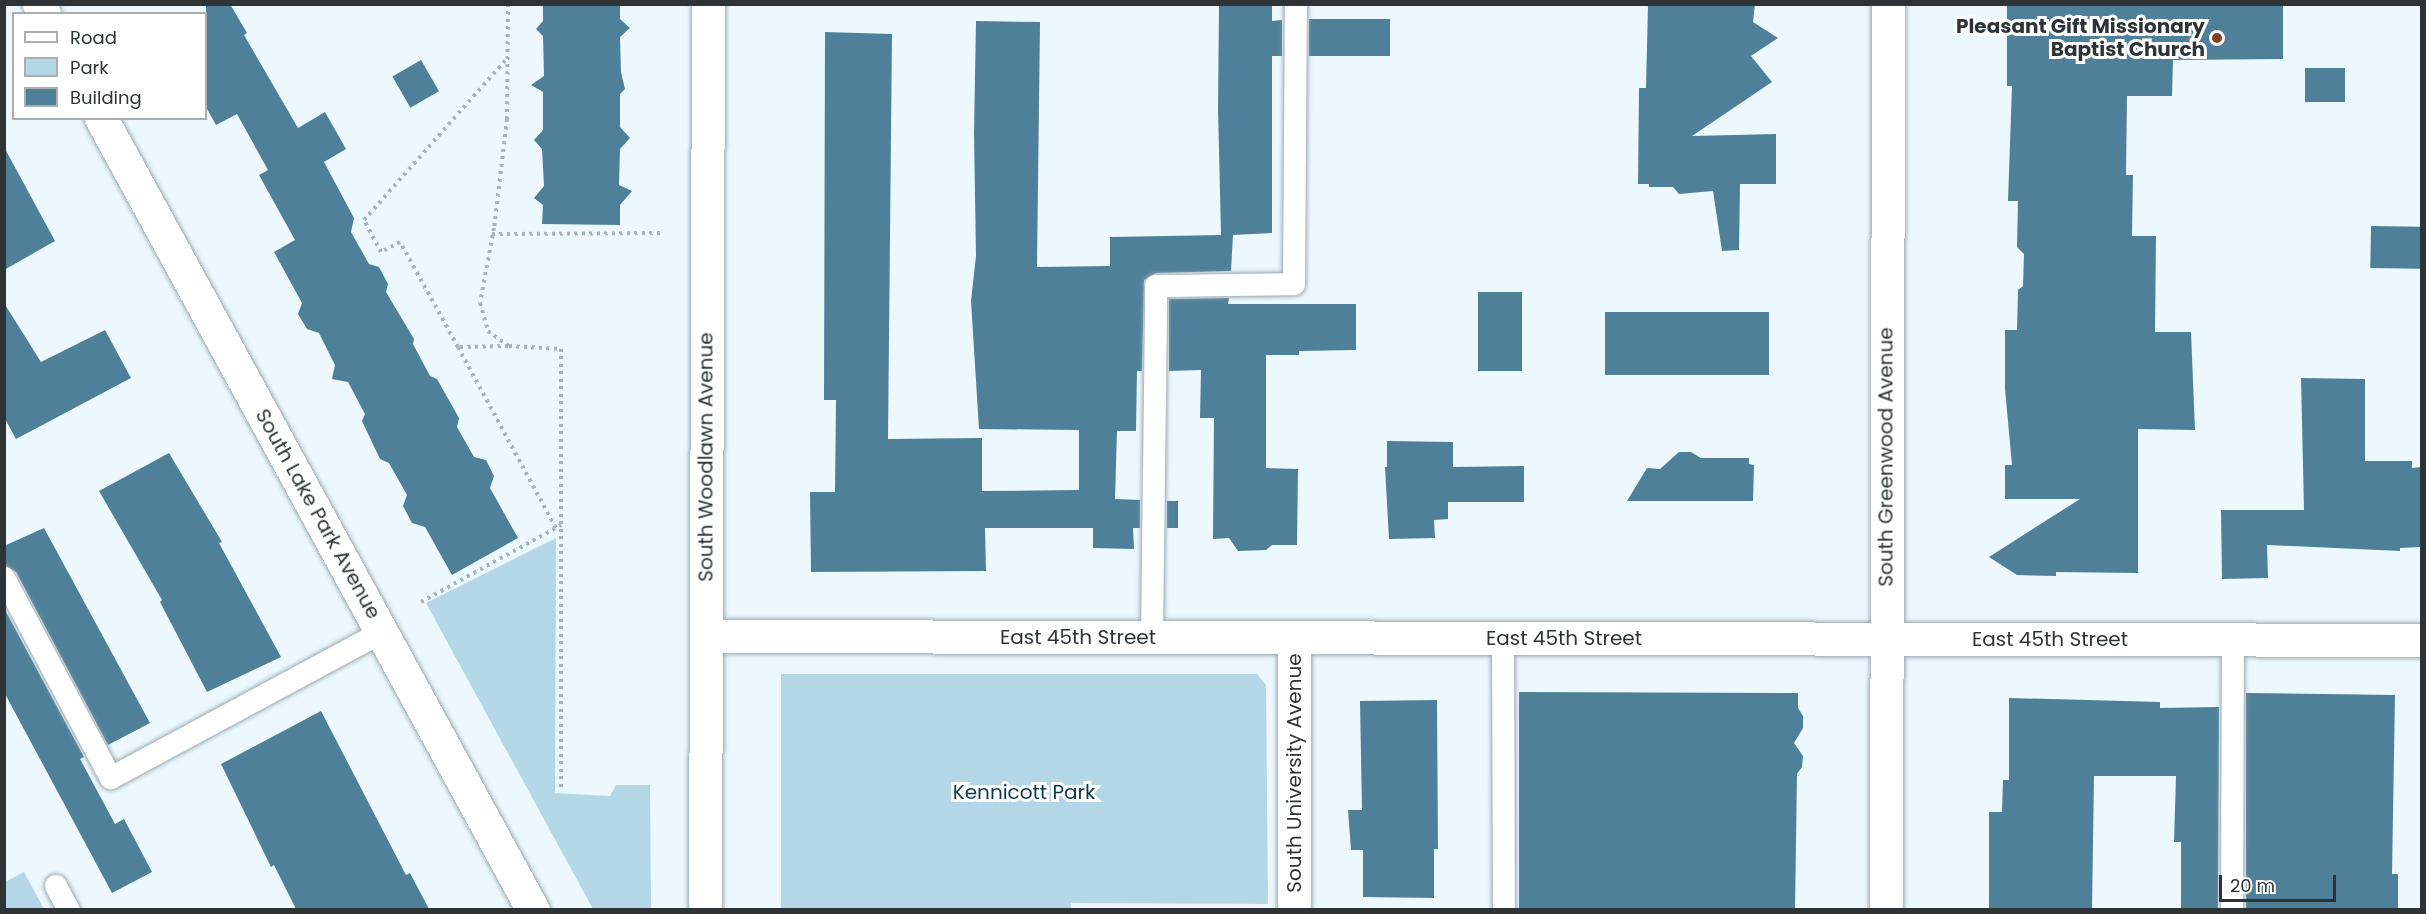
<!DOCTYPE html>
<html>
<head>
<meta charset="utf-8">
<style>
	body { margin:0 }
	#map { position:relative; width:2426px; height:914px; overflow:hidden; background:#ecf8fd; font-family:Poppins,sans-serif }
	div>[style] { position:absolute }
	[style*='--x'] { left:calc(var(--x)*1px); top:calc(var(--y)*1px); width:calc(var(--w)*1px); rotate:calc(var(--a)*1deg) }
	.green>* { inset:0; background:#b4d7e8 }
	.building>* { inset:0; background:#4e8199; transform-origin:0 0 }
	.path>* { height:4px; margin-top:-2px; transform-origin:0; background:repeating-linear-gradient(90deg,#aab4b8 0 3px,transparent 0 7.5px) }
	.roads { filter:drop-shadow(0 0 2px #9ca9b0) drop-shadow(0 0 2px #9ca9b0) }
	.service>* { height:22px; margin:-11px; padding:0 11px; transform-origin:11px; border-radius:11px; background:#fff }
	.minor>* { height:33px; margin:-16.5px; padding:0 16.5px; transform-origin:16.5px; border-radius:16.5px; background:#fff }
	.tertiary>* { height:33px; margin:-16.5px; padding:0 16.5px; transform-origin:16.5px; border-radius:16.5px; background:#fff }
	.dots>* { width:16px; height:16px; translate:-50% -50%; box-sizing:border-box; border:3px solid #fff; border-radius:50% }
	span { translate:-50% -50%; white-space:nowrap; text-align:center; line-height:1.15; -webkit-text-stroke:6px #fff; paint-order:stroke }
	.poi-label { font-size:20px; color:#2e3436; font-weight:700 }
	.right { translate:-100% -50%; text-align:right }
	.street-label { font-size:20px; color:#2e3436 }
	.park-label { font-size:20px; color:#0c3a4c }
	.frame { position:absolute; inset:0; border:6px solid #2e3436; pointer-events:none }
	.legend { position:absolute; left:12px; top:12px; width:195px; height:108px; box-sizing:border-box; background:#fff; border:2px solid #abaeaf; margin:0; padding:8px 10px; list-style:none; font-size:18px; color:#2e3436 }
	.legend li { display:flex; align-items:center; gap:12px; height:30px }
	.legend b { width:30px; border:2px solid #abaeaf }
	.scale { position:absolute; left:2219px; top:875px; width:117px; height:27px; box-sizing:border-box; border:3px solid #2e3436; border-top:0; padding-left:8px; font-size:18px; line-height:21px; white-space:nowrap; color:#2e3436; -webkit-text-stroke:4px #fff; paint-order:stroke }
</style>
</head>
<body>
<div id="map">
	<div class="green">
		<i style="clip-path:polygon(556px 538px,555px 793px,610px 796px,616px 785px,650px 785px,651px 909px,593px 909px,426px 603px)"></i>
		<i style="clip-path:polygon(781px 674px,1257px 674px,1266px 685px,1268px 904px,1071px 903px,1071px 910px,781px 909px)"></i>
		<i style="clip-path:polygon(24px 872px,44px 909px,5px 909px,5px 882px)"></i>
	</div>
	<div class="building">
		<i style="clip-path:polygon(206px 4px,230px 4px,247px 33px,244px 35px,298px 128px,325px 112px,346px 149px,324px 162px,354px 218px,351px 232px,369px 264px,379px 267px,388px 284px,386px 292px,414px 339px,413px 344px,430px 376px,437px 379px,459px 418px,457px 427px,474px 457px,486px 460px,494px 476px,490px 488px,518px 538px,452px 575px,425px 527px,412px 523px,403px 506px,407px 495px,389px 463px,380px 459px,362px 421px,365px 414px,348px 382px,332px 379px,335px 365px,319px 333px,307px 329px,298px 314px,302px 303px,274px 252px,295px 240px,259px 175px,268px 170px,237px 114px,216px 125px,206px 107px)"></i>
		<i style="clip-path:polygon(543px 4px,620px 4px,620px 19px,630px 28px,620px 37px,621px 72px,625px 89px,620px 94px,620px 127px,630px 138px,620px 149px,619px 185px,632px 191px,620px 205px,620px 225px,542px 224px,543px 205px,534px 198px,544px 186px,542px 149px,534px 140px,543px 130px,543px 92px,531px 85px,544px 76px,543px 36px,536px 29px,543px 21px)"></i>
		<i style="clip-path:polygon(1219px 4px,1272px 4px,1272px 21px,1282px 20px,1282px 56px,1272px 56px,1272px 233px,1233px 235px,1231px 271px,1156px 273px,1144px 280px,1142px 371px,1137px 371px,1136px 431px,1117px 431px,1115px 499px,1140px 500px,1140px 528px,1133px 528px,1134px 549px,1093px 548px,1093px 528px,985px 528px,986px 571px,811px 572px,810px 492px,835px 492px,836px 400px,824px 400px,825px 32px,892px 34px,888px 439px,982px 438px,982px 491px,1079px 490px,1079px 430px,979px 429px,971px 301px,976px 256px,974px 133px,976px 21px,1040px 22px,1037px 267px,1110px 266px,1110px 237px,1221px 235px,1218px 108px)"></i>
		<i style="clip-path:polygon(1648px 4px,1755px 4px,1753px 22px,1778px 38px,1751px 56px,1772px 82px,1692px 136px,1776px 134px,1776px 184px,1740px 184px,1739px 250px,1722px 251px,1713px 191px,1679px 194px,1673px 187px,1649px 187px,1649px 184px,1638px 184px,1639px 88px,1646px 88px)"></i>
		<i style="clip-path:polygon(2007px 4px,2283px 4px,2283px 59px,2173px 60px,2172px 96px,2127px 96px,2126px 175px,2133px 175px,2132px 236px,2156px 236px,2155px 332px,2191px 332px,2195px 430px,2138px 429px,2138px 573px,2056px 572px,2056px 576px,2017px 575px,1989px 557px,2080px 499px,2005px 499px,2005px 465px,2012px 465px,2005px 389px,2005px 330px,2017px 330px,2018px 290px,2023px 286px,2024px 254px,2017px 247px,2018px 201px,2008px 201px,2012px 86px,2007px 86px)"></i>
		<i style="left:1390px;top:19px;width:37px;height:81px;rotate:90deg"></i>
		<i style="left:421px;top:60px;width:36px;height:33px;rotate:60deg"></i>
		<i style="left:2345px;top:68px;width:34px;height:40px;rotate:90deg"></i>
		<i style="clip-path:polygon(4px 147px,55px 241px,4px 270px)"></i>
		<i style="left:2371px;top:226px;width:50px;height:42px;rotate:1deg"></i>
		<i style="left:1478px;top:292px;width:44px;height:79px"></i>
		<i style="clip-path:polygon(1229px 298px,1228px 304px,1356px 304px,1356px 350px,1299px 351px,1299px 355px,1266px 355px,1266px 468px,1298px 469px,1297px 545px,1272px 545px,1266px 550px,1238px 551px,1229px 538px,1213px 539px,1214px 418px,1200px 418px,1201px 370px,1169px 371px,1169px 299px)"></i>
		<i style="clip-path:polygon(4px 303px,41px 362px,105px 330px,131px 378px,16px 439px,4px 417px)"></i>
		<i style="left:1605px;top:312px;width:164px;height:63px"></i>
		<i style="clip-path:polygon(2301px 378px,2365px 379px,2365px 461px,2412px 461px,2412px 468px,2421px 467px,2421px 547px,2400px 548px,2400px 551px,2267px 545px,2268px 578px,2222px 579px,2221px 510px,2304px 510px)"></i>
		<i style="clip-path:polygon(1387px 441px,1453px 442px,1453px 467px,1524px 466px,1524px 502px,1448px 502px,1448px 519px,1434px 520px,1435px 538px,1389px 539px,1385px 467px,1387px 467px)"></i>
		<i style="clip-path:polygon(1679px 452px,1691px 452px,1701px 458px,1749px 458px,1749px 464px,1754px 465px,1753px 501px,1627px 501px,1647px 468px,1660px 469px)"></i>
		<i style="clip-path:polygon(169px 453px,222px 542px,219px 543px,281px 657px,207px 692px,160px 602px,162px 600px,99px 491px)"></i>
		<i style="left:1167px;top:501px;width:11px;height:27px"></i>
		<i style="clip-path:polygon(44px 528px,150px 723px,108px 745px,16px 572px,4px 565px,4px 546px)"></i>
		<i style="clip-path:polygon(4px 608px,84px 757px,80px 759px,115px 824px,124px 819px,152px 872px,112px 893px,4px 692px)"></i>
		<i style="clip-path:polygon(1519px 692px,1798px 693px,1798px 708px,1803px 716px,1803px 728px,1794px 743px,1803px 756px,1802px 767px,1797px 774px,1795px 909px,1519px 909px)"></i>
		<i style="clip-path:polygon(2246px 693px,2395px 695px,2392px 874px,2398px 874px,2398px 909px,2246px 909px)"></i>
		<i style="clip-path:polygon(2009px 698px,2160px 702px,2160px 708px,2219px 707px,2218px 909px,2181px 909px,2181px 842px,2174px 842px,2176px 776px,2094px 776px,2092px 909px,1989px 909px,1989px 812px,2002px 812px,2003px 780px,2009px 780px)"></i>
		<i style="clip-path:polygon(1437px 700px,1438px 849px,1434px 849px,1434px 898px,1363px 897px,1363px 850px,1351px 850px,1348px 810px,1362px 810px,1360px 701px)"></i>
		<i style="clip-path:polygon(321px 711px,406px 875px,410px 873px,429px 909px,296px 909px,274px 865px,271px 867px,221px 764px)"></i>
	</div>
	<div class="path">
		<i style="--x:508;--y:4;--w:115;--a:90.5"></i>
		<i style="--x:507;--y:119;--w:110;--a:96.8"></i>
		<i style="--x:494;--y:228;--w:76;--a:100.6"></i>
		<i style="--x:480;--y:303;--w:29;--a:74"></i>
		<i style="--x:488;--y:331;--w:26;--a:36"></i>
		<i style="--x:509;--y:346;--w:52;--a:3.3"></i>
		<i style="--x:561;--y:349;--w:440;--a:90"></i>
		<i style="--x:492;--y:234;--w:170;--a:-0.3"></i>
		<i style="--x:508;--y:346;--w:50;--a:178.9"></i>
		<i style="--x:458;--y:347;--w:206;--a:61.6"></i>
		<i style="--x:458;--y:347;--w:120;--a:-118.9"></i>
		<i style="--x:400;--y:242;--w:21;--a:152"></i>
		<i style="--x:381;--y:252;--w:36;--a:-118"></i>
		<i style="--x:364;--y:220;--w:217;--a:-48.5"></i>
		<i style="--x:421;--y:602;--w:160;--a:-28.8"></i>
	</div>
	<div class="roads">
		<div class="service">
			<i style="--x:4;--y:578;--w:227;--a:61.9"></i>
			<i style="--x:111;--y:778;--w:308;--a:-28.3"></i>
			<i style="--x:1152;--y:637;--w:351;--a:-89.3"></i>
			<i style="--x:1156;--y:286;--w:138;--a:-0.8"></i>
			<i style="--x:1294;--y:284;--w:280;--a:-89.6"></i>
			<i style="--x:1503;--y:637;--w:273;--a:89.8"></i>
			<i style="--x:56;--y:886;--w:27;--a:62"></i>
			<i style="--x:2232;--y:910;--w:271;--a:-89.8"></i>
		</div>
		<div class="minor">
			<i style="--x:707;--y:636;--w:1715;--a:0.13"></i>
			<i style="--x:1294;--y:637;--w:273;--a:90"></i>
			<i style="--x:1886;--y:910;--w:906;--a:-89.87"></i>
		</div>
		<div class="tertiary">
			<i style="--x:39;--y:4;--w:11;--a:63"></i>
			<i style="--x:101;--y:118;--w:902;--a:61.39"></i>
			<i style="--x:705;--y:910;--w:906;--a:-89.81"></i>
		</div>
	</div>
	<div class="dots">
		<i style="left:2217px;top:38px;background:#853f1a"></i>
	</div>
	<div class="poi-label">
		<span class="right" style="left:2205px;top:38px">Pleasant Gift Missionary<br>Baptist Church</span>
	</div>
	<div class="street-label">
		<span style="left:706px;top:457px;rotate:-90deg">South Woodlawn Avenue</span>
		<span style="left:1886px;top:457px;rotate:-90deg">South Greenwood Avenue</span>
		<span style="left:318px;top:514px;rotate:61deg">South Lake Park Avenue</span>
		<span style="left:1078px;top:637px">East 45th Street</span>
		<span style="left:1564px;top:638px">East 45th Street</span>
		<span style="left:2050px;top:639px">East 45th Street</span>
		<span style="left:1294px;top:773px;rotate:-90deg">South University Avenue</span>
	</div>
	<div class="park-label">
		<span style="left:1024px;top:792px">Kennicott Park</span>
	</div>
	<div class="frame"></div>
	<ul class="legend">
	<li><b style="height:8px;background:#fff"></b>Road</li>
	<li><b style="height:16px;background:#b4d7e8"></b>Park</li>
	<li><b style="height:16px;background:#4e8199"></b>Building</li>
	</ul>
	<div class="scale">20 m</div>
</div>
</body>
</html>
